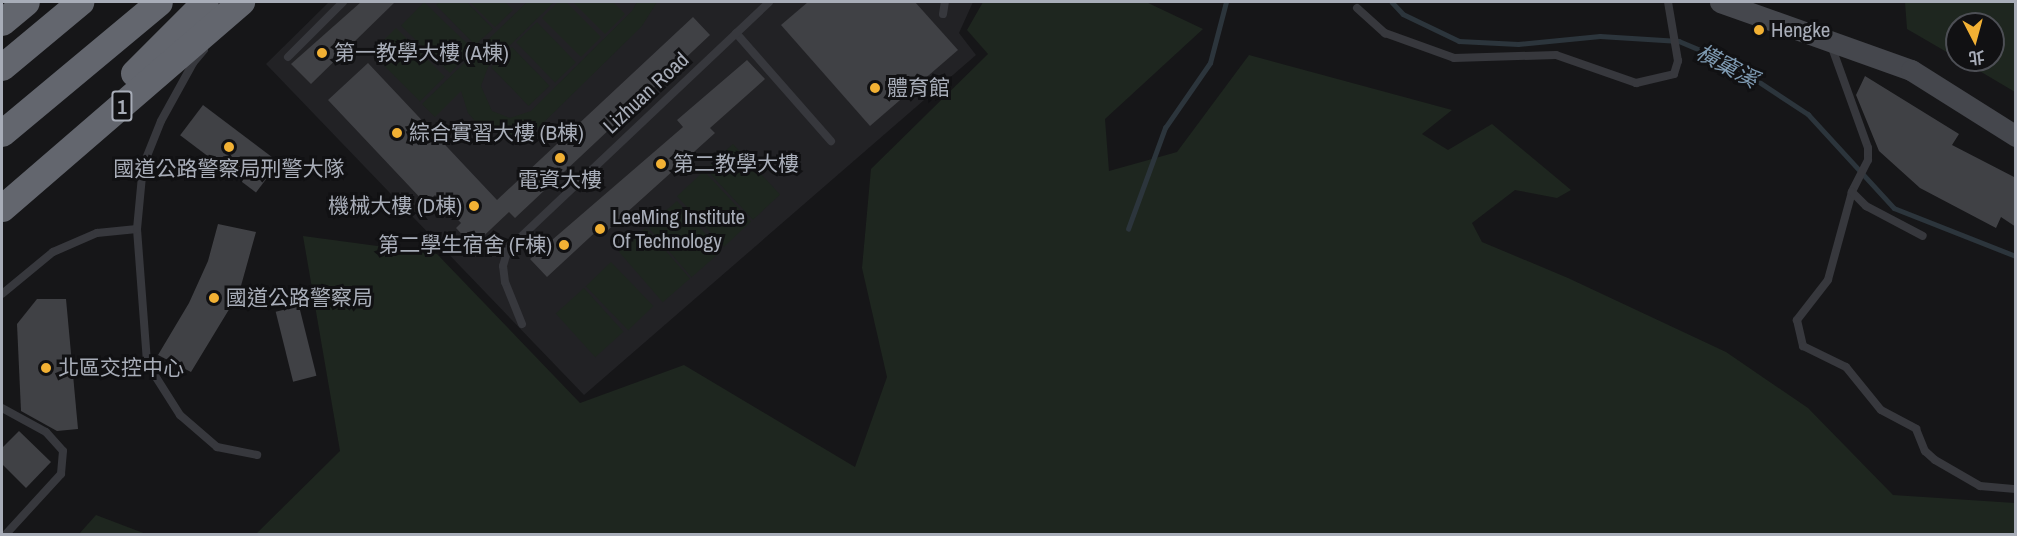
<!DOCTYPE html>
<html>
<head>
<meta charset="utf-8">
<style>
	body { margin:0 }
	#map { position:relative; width:2017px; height:536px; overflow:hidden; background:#161618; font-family:"Archivo Narrow","Noto Sans TC",sans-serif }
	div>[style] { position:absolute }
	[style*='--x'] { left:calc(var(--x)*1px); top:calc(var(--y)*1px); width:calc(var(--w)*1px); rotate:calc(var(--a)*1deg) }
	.built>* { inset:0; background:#222225 }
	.green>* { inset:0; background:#1e261f; transform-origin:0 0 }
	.stream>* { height:4.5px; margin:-2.25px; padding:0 2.25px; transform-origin:2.25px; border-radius:2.25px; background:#2c353c }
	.building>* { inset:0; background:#404145; transform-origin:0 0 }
	.lane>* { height:8px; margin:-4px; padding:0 4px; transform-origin:4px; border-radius:4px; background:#37383d }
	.secondary>* { height:21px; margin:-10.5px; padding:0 10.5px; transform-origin:10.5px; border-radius:10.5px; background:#45474d }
	.highway>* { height:27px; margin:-13.5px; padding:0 13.5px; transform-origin:13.5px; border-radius:13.5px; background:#63666e }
	.dots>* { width:16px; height:16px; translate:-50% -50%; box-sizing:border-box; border:3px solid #111113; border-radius:50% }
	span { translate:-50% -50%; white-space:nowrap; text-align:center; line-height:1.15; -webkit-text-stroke:6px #111113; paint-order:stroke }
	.shield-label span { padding:2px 4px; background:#111113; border:2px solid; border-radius:4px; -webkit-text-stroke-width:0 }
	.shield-label { font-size:20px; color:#a8adb8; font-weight:700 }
	.poi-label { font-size:21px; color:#a8adb8 }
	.left { translate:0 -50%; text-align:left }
	.right { translate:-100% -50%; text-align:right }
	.street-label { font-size:21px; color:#a8adb8 }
	.water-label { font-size:22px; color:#7f9bb3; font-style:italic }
	.frame { position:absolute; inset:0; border:3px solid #a8adb8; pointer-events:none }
	.north { position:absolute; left:1945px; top:12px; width:60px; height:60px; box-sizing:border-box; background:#111113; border:2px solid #4d4f55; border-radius:50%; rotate:174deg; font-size:16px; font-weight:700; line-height:24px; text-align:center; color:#a8adb8 }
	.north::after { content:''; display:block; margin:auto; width:21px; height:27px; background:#f2b134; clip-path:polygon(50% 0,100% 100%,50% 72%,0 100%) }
</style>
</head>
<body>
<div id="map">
	<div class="built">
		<i style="clip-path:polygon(329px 2px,973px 2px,959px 33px,976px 55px,584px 395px,266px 64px)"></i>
	</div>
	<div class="green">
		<i style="left:424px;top:2px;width:68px;height:33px;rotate:44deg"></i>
		<i style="clip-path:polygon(440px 2px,467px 2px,493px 29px,475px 45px,436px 5px)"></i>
		<i style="clip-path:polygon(470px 2px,505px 2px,513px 10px,495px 27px)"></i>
		<i style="clip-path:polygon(527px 2px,554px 2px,488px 67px,481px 86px,492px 111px,510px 118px,531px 111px,632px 11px,637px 2px,657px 2px,642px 26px,539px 127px,528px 133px,512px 137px,482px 129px,468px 113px,461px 91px,435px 117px,422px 104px)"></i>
		<i style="clip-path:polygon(558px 2px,566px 2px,601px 37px,581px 57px,542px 18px)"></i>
		<i style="clip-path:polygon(573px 2px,613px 2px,625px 14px,605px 34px)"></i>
		<i style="clip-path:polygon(983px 2px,1146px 2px,1203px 29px,1105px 119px,1109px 171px,1177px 152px,1249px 55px,1452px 110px,1422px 134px,1448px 150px,1492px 124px,1571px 190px,1557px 198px,1515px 190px,1472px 223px,1482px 242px,1568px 278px,1726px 352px,1808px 408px,1893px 495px,2015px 503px,2015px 534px,256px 534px,340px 451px,303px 236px,437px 254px,580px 403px,684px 365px,855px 467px,887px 377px,862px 268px,871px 169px,988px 54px,967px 30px)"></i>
		<i style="clip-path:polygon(1905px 2px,2015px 2px,2015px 92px,1961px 60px,1993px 60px,1993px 24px,1957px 24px,1957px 58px,1907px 29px)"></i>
		<i style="left:537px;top:22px;width:56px;height:29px;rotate:46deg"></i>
		<i style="left:396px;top:28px;width:69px;height:35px;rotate:45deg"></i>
		<i style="left:512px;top:47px;width:54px;height:29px;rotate:46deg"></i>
		<i style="left:733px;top:144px;width:69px;height:37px;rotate:47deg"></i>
		<i style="left:704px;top:171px;width:69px;height:37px;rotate:47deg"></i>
		<i style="left:677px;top:201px;width:67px;height:39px;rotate:49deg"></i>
		<i style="left:646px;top:228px;width:67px;height:36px;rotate:49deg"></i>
		<i style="left:611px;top:262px;width:61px;height:35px;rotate:46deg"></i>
		<i style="left:584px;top:288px;width:59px;height:38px;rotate:48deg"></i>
		<i style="clip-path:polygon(96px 515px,146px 534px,79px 534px)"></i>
	</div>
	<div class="stream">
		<i style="--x:1392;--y:2;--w:16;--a:47"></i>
		<i style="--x:1403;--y:14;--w:62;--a:25.7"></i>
		<i style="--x:1459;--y:41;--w:59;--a:2.9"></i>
		<i style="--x:1518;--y:44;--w:82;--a:-5.6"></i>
		<i style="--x:1600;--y:36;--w:79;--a:3.6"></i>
		<i style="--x:1679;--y:41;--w:54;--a:22.8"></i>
		<i style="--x:1729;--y:62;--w:95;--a:33.4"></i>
		<i style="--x:1808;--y:114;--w:127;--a:47.5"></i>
		<i style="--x:1894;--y:208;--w:131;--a:21.5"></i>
		<i style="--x:1128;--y:229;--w:108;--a:-69.9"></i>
		<i style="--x:1165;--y:128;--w:79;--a:-55.3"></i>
		<i style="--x:1210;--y:63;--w:63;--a:-75.3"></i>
	</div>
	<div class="building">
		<i style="clip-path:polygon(361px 2px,395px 2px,311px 84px,291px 64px)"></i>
		<i style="clip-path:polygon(808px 2px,915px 2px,958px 50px,870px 126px,781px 25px)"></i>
		<i style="clip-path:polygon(693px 17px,710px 35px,515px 218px,509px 212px,473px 246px,456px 228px,461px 223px,435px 195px,426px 204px,328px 100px,368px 63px,497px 200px)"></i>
		<i style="clip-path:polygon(747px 60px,765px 79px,710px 128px,715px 133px,624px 215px,607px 231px,602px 226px,547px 277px,530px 259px,683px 127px,677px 120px)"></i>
		<i style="clip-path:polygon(1865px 76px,1959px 134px,1952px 145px,2016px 178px,2016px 227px,2001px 217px,1996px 228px,1920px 188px,1879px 151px,1856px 95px)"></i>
		<i style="left:203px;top:105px;width:95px;height:38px;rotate:37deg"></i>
		<i style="clip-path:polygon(218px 224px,256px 232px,239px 293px,191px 372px,158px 355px,189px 303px,208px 261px)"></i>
		<i style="clip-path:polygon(37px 299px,66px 299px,78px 429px,57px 431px,21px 411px,17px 324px)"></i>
		<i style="left:299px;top:306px;width:72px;height:24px;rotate:76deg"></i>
		<i style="clip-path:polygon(19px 431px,51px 462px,26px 488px,2px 464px,2px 448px)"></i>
	</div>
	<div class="lane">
		<i style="--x:1357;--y:8;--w:38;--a:42"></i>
		<i style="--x:1385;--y:33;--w:73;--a:19.9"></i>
		<i style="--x:1454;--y:58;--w:102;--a:-1.7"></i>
		<i style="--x:1556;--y:55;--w:85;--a:19.3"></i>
		<i style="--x:1636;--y:83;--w:39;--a:-13"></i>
		<i style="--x:1674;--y:74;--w:14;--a:-73"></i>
		<i style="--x:1678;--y:61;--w:60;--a:-99.6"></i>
		<i style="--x:943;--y:14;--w:12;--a:-81"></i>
		<i style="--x:736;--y:33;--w:144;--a:48.7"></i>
		<i style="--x:1831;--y:45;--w:109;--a:70.2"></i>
		<i style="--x:1868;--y:148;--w:12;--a:90"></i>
		<i style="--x:1868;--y:160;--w:36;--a:117"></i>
		<i style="--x:1852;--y:192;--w:91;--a:105.3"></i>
		<i style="--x:1828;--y:280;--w:51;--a:127.8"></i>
		<i style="--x:1797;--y:320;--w:27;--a:77"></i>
		<i style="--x:1803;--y:346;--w:48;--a:26"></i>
		<i style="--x:1846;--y:367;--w:55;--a:50.9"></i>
		<i style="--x:1881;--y:410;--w:40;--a:28"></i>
		<i style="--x:1916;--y:429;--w:24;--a:68"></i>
		<i style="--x:1925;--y:451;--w:13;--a:42"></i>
		<i style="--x:1935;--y:460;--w:52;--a:30"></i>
		<i style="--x:1980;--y:486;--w:36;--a:5"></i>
		<i style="--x:288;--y:57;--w:78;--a:-45"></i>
		<i style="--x:1852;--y:192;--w:20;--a:45"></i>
		<i style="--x:1866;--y:206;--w:64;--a:27.8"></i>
		<i style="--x:137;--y:229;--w:134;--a:85.7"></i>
		<i style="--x:147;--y:363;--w:62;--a:57.6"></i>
		<i style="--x:180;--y:415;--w:49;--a:40.9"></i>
		<i style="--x:217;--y:447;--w:41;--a:11.3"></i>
		<i style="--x:2;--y:294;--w:66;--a:-39.5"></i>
		<i style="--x:53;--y:252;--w:48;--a:-23.4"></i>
		<i style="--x:97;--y:233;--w:40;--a:-5.7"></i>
		<i style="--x:137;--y:229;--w:63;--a:-84.6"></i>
		<i style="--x:143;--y:166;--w:48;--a:-68.2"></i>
		<i style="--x:161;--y:121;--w:66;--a:-61.1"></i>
		<i style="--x:193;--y:63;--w:17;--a:-50"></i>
		<i style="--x:522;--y:324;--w:45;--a:-112"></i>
		<i style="--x:505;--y:282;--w:16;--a:-97"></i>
		<i style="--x:503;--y:266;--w:18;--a:-74"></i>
		<i style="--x:508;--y:249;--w:359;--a:-43.4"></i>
		<i style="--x:2;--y:408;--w:50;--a:28.6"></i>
		<i style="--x:46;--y:432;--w:25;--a:48"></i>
		<i style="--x:63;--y:451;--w:23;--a:95"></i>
		<i style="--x:61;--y:474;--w:81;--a:132.5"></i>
	</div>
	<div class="secondary">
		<i style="--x:1720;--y:2;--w:203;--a:19.6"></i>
		<i style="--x:1911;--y:70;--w:124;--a:32.2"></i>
	</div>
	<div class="highway">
		<i style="--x:2;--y:22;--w:31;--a:-40"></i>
		<i style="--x:2;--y:67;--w:102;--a:-39.8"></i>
		<i style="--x:134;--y:73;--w:100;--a:-45"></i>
		<i style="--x:2;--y:133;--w:204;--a:-39.8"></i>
		<i style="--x:2;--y:208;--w:316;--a:-40.8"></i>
	</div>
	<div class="dots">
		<i style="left:1759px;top:30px;background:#f2b134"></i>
		<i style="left:322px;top:53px;background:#f2b134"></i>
		<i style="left:875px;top:88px;background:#f2b134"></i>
		<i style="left:397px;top:133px;background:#f2b134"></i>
		<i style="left:229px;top:147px;background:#f2b134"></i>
		<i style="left:560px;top:158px;background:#f2b134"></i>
		<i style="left:661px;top:164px;background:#f2b134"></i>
		<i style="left:474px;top:206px;background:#f2b134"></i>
		<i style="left:600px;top:229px;background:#f2b134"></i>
		<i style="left:564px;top:245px;background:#f2b134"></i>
		<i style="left:214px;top:298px;background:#f2b134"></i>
		<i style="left:46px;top:368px;background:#f2b134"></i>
	</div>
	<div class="shield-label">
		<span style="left:122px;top:106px">1</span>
	</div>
	<div class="poi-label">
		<span class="left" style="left:1771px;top:30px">Hengke</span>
		<span class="left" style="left:334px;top:53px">第一教學大樓 (A棟)</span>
		<span class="left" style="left:887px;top:88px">體育館</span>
		<span class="left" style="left:409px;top:133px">綜合實習大樓 (B棟)</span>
		<span class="left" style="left:673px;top:164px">第二教學大樓</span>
		<span style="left:229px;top:169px">國道公路警察局刑警大隊</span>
		<span style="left:560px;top:180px">電資大樓</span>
		<span class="right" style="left:462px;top:206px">機械大樓 (D棟)</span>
		<span class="left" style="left:612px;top:229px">LeeMing Institute<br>Of Technology</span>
		<span class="right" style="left:552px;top:245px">第二學生宿舍 (F棟)</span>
		<span class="left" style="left:226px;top:298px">國道公路警察局</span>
		<span class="left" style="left:58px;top:368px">北區交控中心</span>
	</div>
	<div class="street-label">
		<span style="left:646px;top:93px;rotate:-43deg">Lizhuan Road</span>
	</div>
	<div class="water-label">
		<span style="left:1727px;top:66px;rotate:28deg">橫窠溪</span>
	</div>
	<div class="frame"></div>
	<div class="north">北</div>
</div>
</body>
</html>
